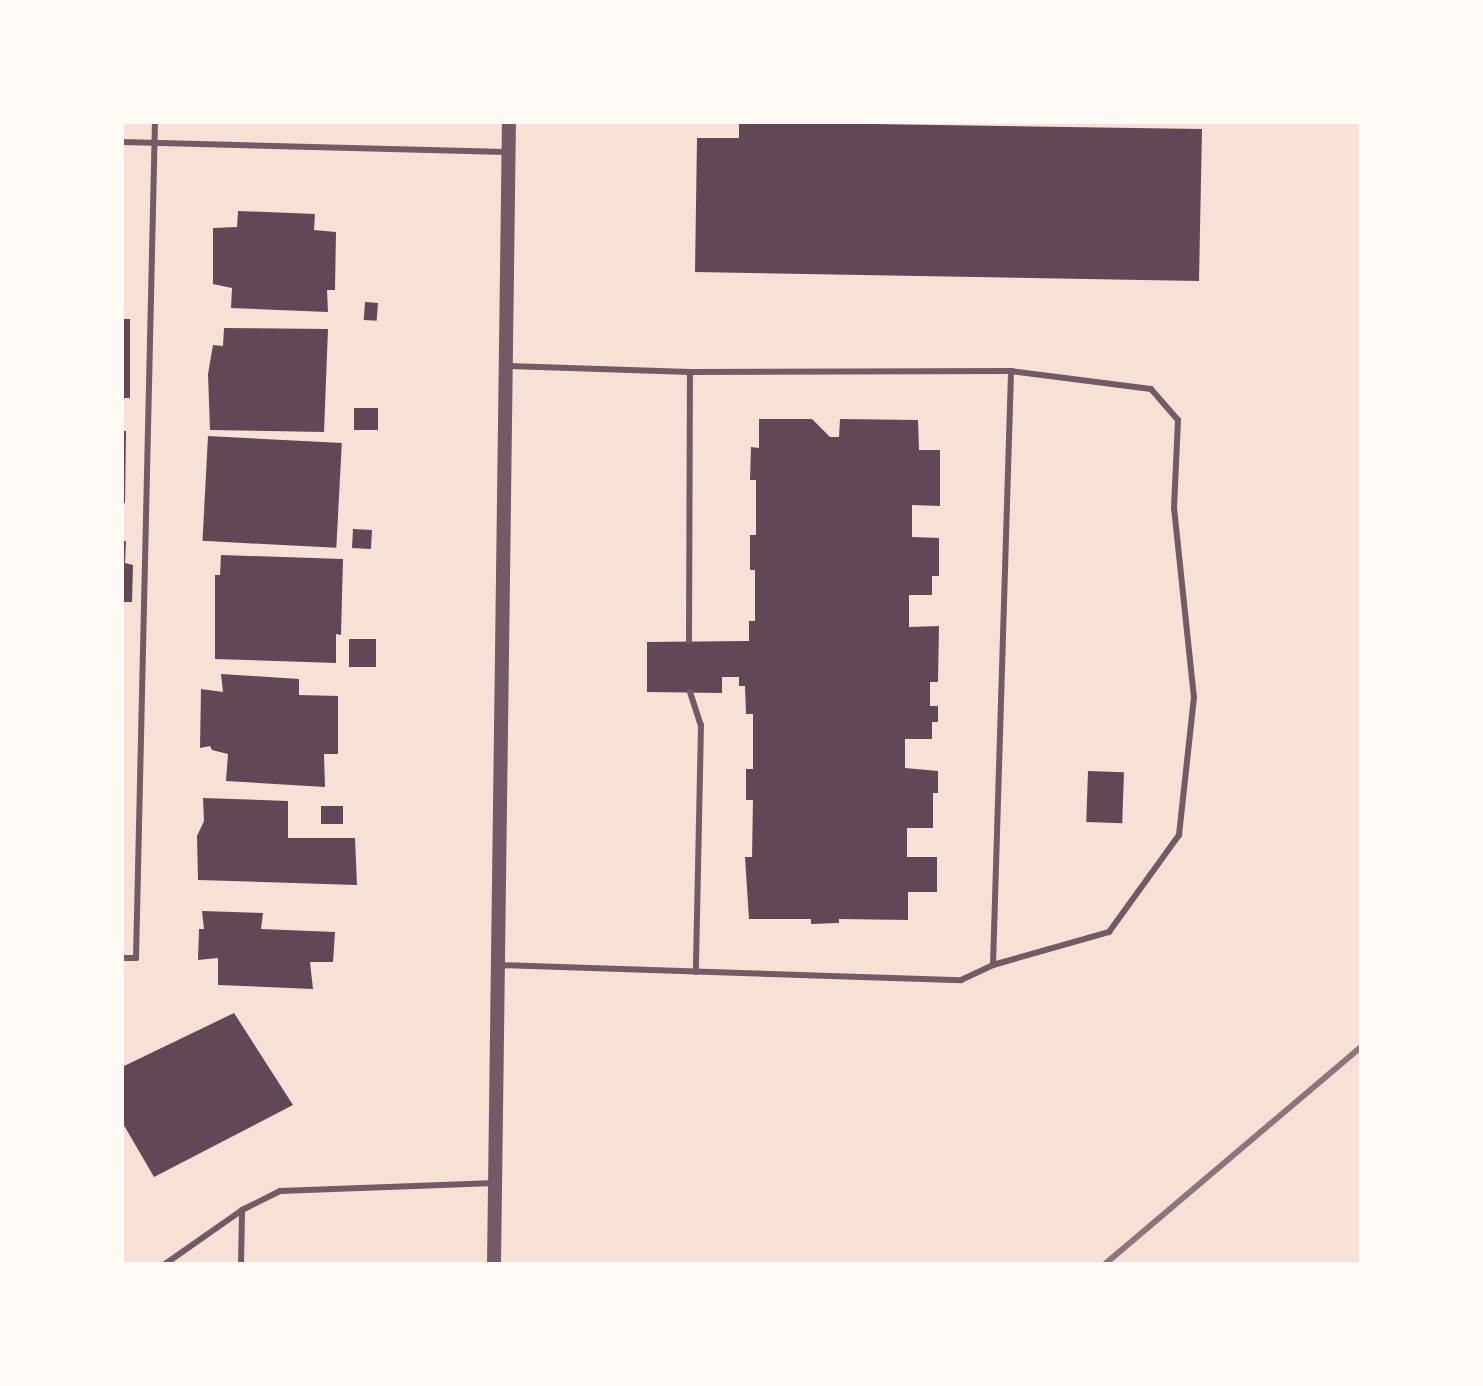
<!DOCTYPE html>
<html>
<head>
<meta charset="utf-8">
<style>
	body { margin:0 }
	#map { position:relative; width:1483px; height:1386px; overflow:hidden; background:#f7e1d7; font-family:"Playfair Display",serif }
	div>[style] { position:absolute }
	[style*='--x'] { left:calc(var(--x)*1px); top:calc(var(--y)*1px); width:calc(var(--w)*1px); rotate:calc(var(--a)*1deg) }
	.building>* { inset:0; background:#644757; transform-origin:0 0 }
	.service>* { height:6px; margin:-3px; padding:0 3px; transform-origin:3px; border-radius:3px; background:#755966 }
	.tertiary>* { height:14px; margin:-7px; padding:0 7px; transform-origin:7px; border-radius:7px; background:#755966 }
	.rail>* { height:6px; margin:-3px; padding:0 3px; transform-origin:3px; border-radius:3px; background:#8f747c }
	span { translate:-50% -50%; white-space:nowrap; text-align:center; line-height:1.15; -webkit-text-stroke:6px #fffaf5; paint-order:stroke }
	.frame { position:absolute; inset:0; border:124px solid #fffaf5; pointer-events:none }
</style>
</head>
<body>
<div id="map">
	<div class="building">
		<i style="clip-path:polygon(739px 122px,1202px 129px,1199px 281px,695px 272px,697px 138px,739px 138px)"></i>
		<i style="clip-path:polygon(238px 211px,315px 214px,314px 230px,336px 232px,335px 290px,327px 290px,328px 312px,231px 308px,232px 288px,213px 284px,213px 228px,237px 227px)"></i>
		<i style="left:365px;top:302px;width:13px;height:18px;rotate:4deg"></i>
		<i style="left:122px;top:319px;width:8px;height:79px"></i>
		<i style="clip-path:polygon(224px 328px,328px 329px,324px 432px,210px 430px,208px 374px,213px 345px,223px 346px)"></i>
		<i style="left:354px;top:408px;width:24px;height:22px"></i>
		<i style="clip-path:polygon(759px 419px,812px 419px,830px 437px,839px 437px,840px 419px,918px 420px,919px 450px,940px 450px,940px 506px,912px 505px,912px 537px,939px 538px,939px 576px,932px 576px,932px 595px,909px 595px,909px 627px,939px 626px,938px 682px,930px 682px,930px 706px,938px 706px,938px 722px,932px 722px,932px 739px,905px 739px,905px 768px,938px 771px,938px 793px,933px 793px,933px 828px,907px 828px,907px 857px,937px 857px,937px 892px,908px 892px,908px 920px,839px 919px,839px 923px,811px 924px,811px 919px,749px 919px,745px 857px,752px 857px,753px 800px,746px 800px,746px 769px,753px 769px,753px 714px,746px 714px,745px 686px,739px 686px,739px 677px,722px 677px,722px 693px,647px 692px,647px 642px,749px 641px,749px 621px,755px 621px,755px 570px,750px 570px,750px 535px,756px 535px,756px 480px,750px 480px,751px 447px,759px 448px)"></i>
		<i style="clip-path:polygon(122px 431px,126px 431px,125px 503px,122px 503px)"></i>
		<i style="left:208px;top:436px;width:134px;height:105px;rotate:3deg"></i>
		<i style="left:353px;top:529px;width:19px;height:19px;rotate:3deg"></i>
		<i style="clip-path:polygon(122px 541px,126px 541px,125px 563px,133px 565px,132px 602px,122px 602px)"></i>
		<i style="clip-path:polygon(221px 555px,343px 559px,341px 635px,336px 634px,336px 663px,215px 659px,215px 575px,220px 575px)"></i>
		<i style="left:349px;top:639px;width:27px;height:28px"></i>
		<i style="clip-path:polygon(221px 674px,299px 679px,299px 695px,338px 696px,338px 754px,324px 754px,325px 787px,226px 781px,228px 754px,212px 750px,210px 746px,200px 748px,201px 689px,223px 692px)"></i>
		<i style="left:1088px;top:771px;width:36px;height:51px;rotate:2deg"></i>
		<i style="clip-path:polygon(203px 798px,288px 801px,288px 838px,355px 838px,357px 885px,198px 880px,197px 836px,204px 821px)"></i>
		<i style="left:321px;top:806px;width:22px;height:18px"></i>
		<i style="clip-path:polygon(202px 911px,263px 913px,261px 929px,335px 932px,333px 962px,310px 962px,313px 989px,218px 985px,218px 958px,198px 960px,199px 929px,204px 929px)"></i>
		<i style="clip-path:polygon(234px 1013px,293px 1105px,154px 1177px,122px 1122px,122px 1067px)"></i>
	</div>
	<div class="service">
		<i style="--x:122;--y:142;--w:384;--a:1.5"></i>
		<i style="--x:689;--y:641;--w:269;--a:-89.8"></i>
		<i style="--x:690;--y:692;--w:35;--a:72"></i>
		<i style="--x:701;--y:725;--w:247;--a:91.2"></i>
		<i style="--x:122;--y:958;--w:14;--a:0"></i>
		<i style="--x:136;--y:958;--w:836;--a:-88.7"></i>
		<i style="--x:498;--y:965;--w:463;--a:1.9"></i>
		<i style="--x:961;--y:980;--w:35;--a:-25"></i>
		<i style="--x:993;--y:965;--w:594;--a:-88.26"></i>
		<i style="--x:1011;--y:371;--w:321;--a:179.8"></i>
		<i style="--x:690;--y:372;--w:182;--a:-178.1"></i>
		<i style="--x:993;--y:965;--w:121;--a:-15.9"></i>
		<i style="--x:1109;--y:932;--w:120;--a:-54.2"></i>
		<i style="--x:1179;--y:835;--w:138;--a:-83.8"></i>
		<i style="--x:1194;--y:698;--w:191;--a:-96"></i>
		<i style="--x:1174;--y:508;--w:88;--a:-87.4"></i>
		<i style="--x:1178;--y:420;--w:41;--a:-131.1"></i>
		<i style="--x:1151;--y:389;--w:141;--a:-172.7"></i>
		<i style="--x:165;--y:1264;--w:94;--a:-35"></i>
		<i style="--x:242;--y:1210;--w:42;--a:-26.6"></i>
		<i style="--x:280;--y:1191;--w:215;--a:-2.1"></i>
		<i style="--x:241;--y:1264;--w:54;--a:-88.9"></i>
	</div>
	<div class="tertiary">
		<i style="--x:494;--y:1264;--w:1142;--a:-89.25"></i>
	</div>
	<div class="rail">
		<i style="--x:1105;--y:1264;--w:336;--a:-40.3"></i>
	</div>
	<div class="frame"></div>
</div>
</body>
</html>
